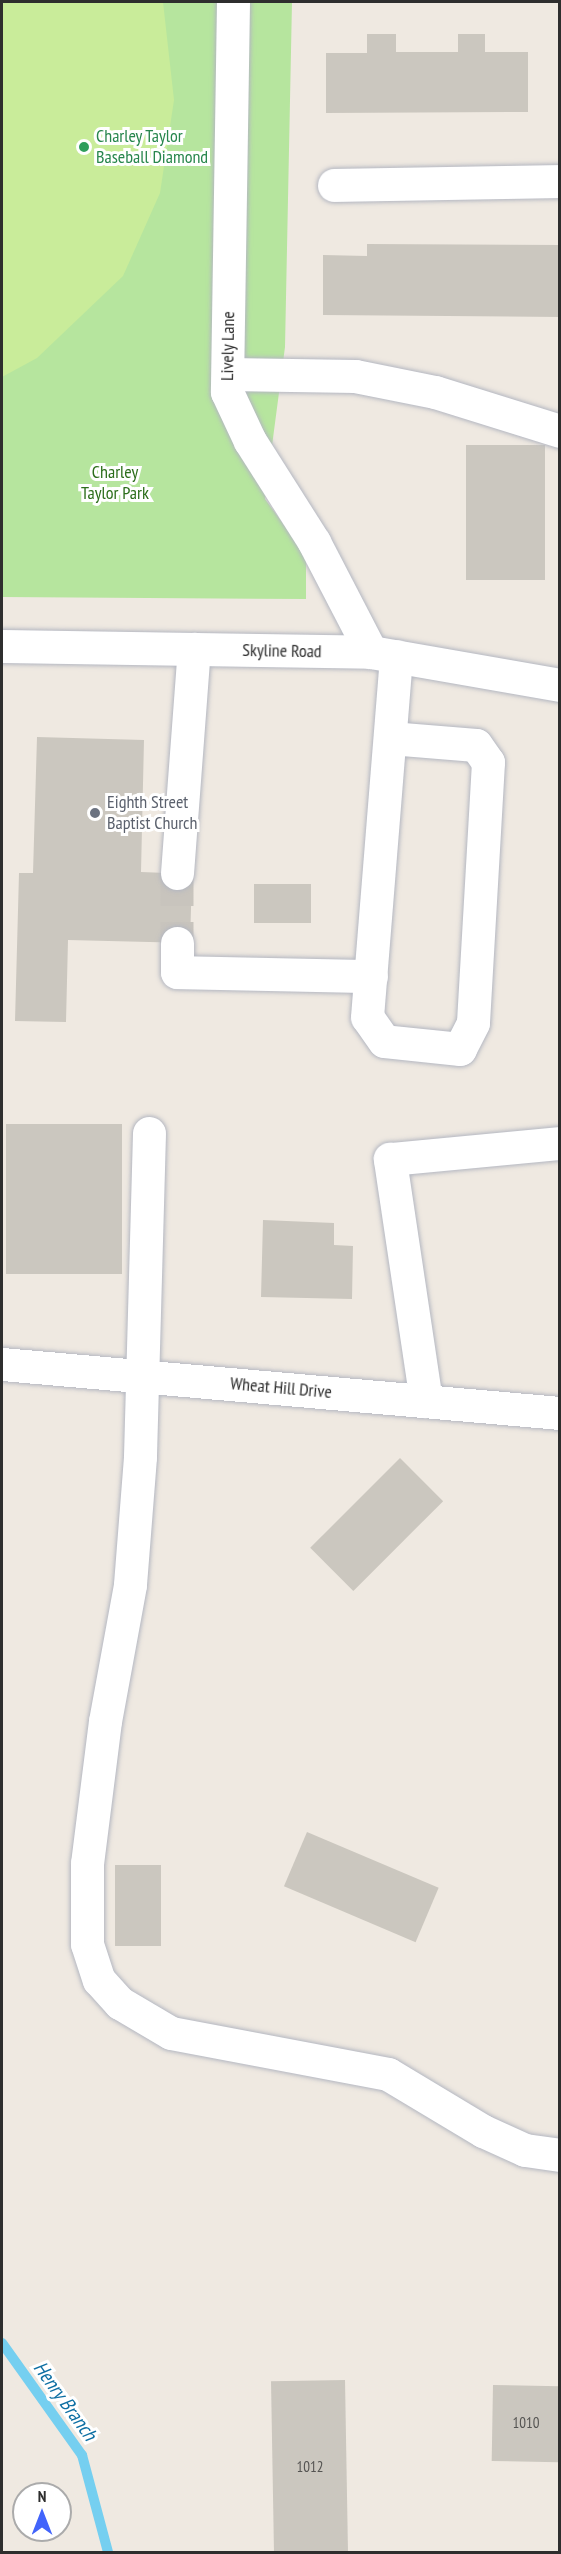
<!DOCTYPE html>
<html>
<head>
<meta charset="utf-8">
<style>
	body { margin:0 }
	#map { position:relative; width:561px; height:2554px; overflow:hidden; background:#efe9e1; font-family:"PT Sans Narrow",sans-serif }
	div>[style] { position:absolute }
	[style*='--x'] { left:calc(var(--x)*1px); top:calc(var(--y)*1px); width:calc(var(--w)*1px); rotate:calc(var(--a)*1deg) }
	.green>* { inset:0; background:#b6e59e }
	.pitch>* { inset:0; background:#c9ec9a }
	.stream>* { height:10px; margin:-5px; padding:0 5px; transform-origin:5px; border-radius:5px; background:#75cff0 }
	.building>* { inset:0; background:#cbc7bf; transform-origin:0 0 }
	.minor-tunnel>* { height:33px; margin-top:-16.5px; transform-origin:0; background:repeating-linear-gradient(90deg,#c8c4bd 0 33px,transparent 0 49px) }
	.roads { filter:drop-shadow(0 0 2px #b4b7c1) drop-shadow(0 0 2px #b4b7c1) }
	.minor>* { height:33px; margin:-16.5px; padding:0 16.5px; transform-origin:16.5px; border-radius:16.5px; background:#fff }
	.dots>* { width:16px; height:16px; translate:-50% -50%; box-sizing:border-box; border:3px solid #fff; border-radius:50% }
	span { translate:-50% -50%; white-space:nowrap; text-align:center; line-height:1.15; -webkit-text-stroke:6px #fff; paint-order:stroke }
	.number-label { font-size:15px; color:#555452 }
	.number-label span { -webkit-text-stroke-width:0 }
	.leisure-label { font-size:18px; color:#27864d }
	.left { translate:0 -50%; text-align:left }
	.street-label { font-size:18px; color:#2e2e2e }
	.park-label { font-size:18px; color:#2c6e1b }
	.worship-label { font-size:18px; color:#5b616d }
	.water-label { font-size:20px; color:#0d6fa3; font-style:italic }
	.frame { position:absolute; inset:0; border:3px solid #2e2e2e; pointer-events:none }
	.north { position:absolute; left:12px; top:2482px; width:60px; height:60px; box-sizing:border-box; background:#fff; border:2px solid #ababab; border-radius:50%; rotate:0deg; font-size:16px; font-weight:700; line-height:24px; text-align:center; color:#2e2e2e }
	.north::after { content:''; display:block; margin:auto; width:21px; height:27px; background:#4264fb; clip-path:polygon(50% 0,100% 100%,50% 72%,0 100%) }
</style>
</head>
<body>
<div id="map">
	<div class="green">
		<i style="clip-path:polygon(2px 2px,292px 2px,285px 347px,265px 499px,306px 555px,306px 599px,2px 597px)"></i>
	</div>
	<div class="pitch">
		<i style="clip-path:polygon(2px 2px,163px 2px,174px 100px,160px 193px,123px 276px,37px 358px,2px 377px)"></i>
	</div>
	<div class="stream">
		<i style="--x:2;--y:2343;--w:138;--a:54.5"></i>
		<i style="--x:82;--y:2455;--w:100;--a:75"></i>
	</div>
	<div class="building">
		<i style="clip-path:polygon(367px 34px,396px 34px,396px 52px,458px 52px,458px 34px,485px 34px,485px 52px,528px 52px,528px 112px,326px 113px,326px 53px,367px 53px)"></i>
		<i style="clip-path:polygon(367px 244px,560px 245px,560px 317px,323px 315px,323px 255px,367px 256px)"></i>
		<i style="left:466px;top:445px;width:79px;height:135px"></i>
		<i style="clip-path:polygon(37px 737px,144px 740px,141px 872px,192px 874px,190px 943px,68px 940px,66px 1022px,15px 1021px,19px 873px,33px 873px)"></i>
		<i style="left:254px;top:884px;width:57px;height:39px"></i>
		<i style="left:6px;top:1124px;width:116px;height:150px"></i>
		<i style="clip-path:polygon(263px 1220px,334px 1223px,334px 1245px,353px 1246px,352px 1299px,261px 1297px)"></i>
		<i style="left:400px;top:1458px;width:61px;height:127px;rotate:45deg"></i>
		<i style="left:307px;top:1832px;width:143px;height:59px;rotate:23deg"></i>
		<i style="left:115px;top:1865px;width:46px;height:81px"></i>
		<i style="left:345px;top:2380px;width:172px;height:74px;rotate:89deg"></i>
		<i style="left:493px;top:2385px;width:67px;height:76px;rotate:1deg"></i>
	</div>
	<div class="minor-tunnel">
		<i style="--x:177;--y:873;--w:70;--a:90"></i>
	</div>
	<div class="roads">
		<div class="minor">
			<i style="--x:233;--y:2;--w:390;--a:90.9"></i>
			<i style="--x:227;--y:392;--w:54;--a:64.9"></i>
			<i style="--x:250;--y:441;--w:120;--a:57.6"></i>
			<i style="--x:314;--y:542;--w:124;--a:62.6"></i>
			<i style="--x:334;--y:185;--w:226;--a:-1"></i>
			<i style="--x:228;--y:374;--w:127;--a:0.9"></i>
			<i style="--x:355;--y:376;--w:82;--a:11.3"></i>
			<i style="--x:435;--y:392;--w:131;--a:17.3"></i>
			<i style="--x:2;--y:646;--w:369;--a:0.9"></i>
			<i style="--x:371;--y:652;--w:192;--a:9.9"></i>
			<i style="--x:390;--y:738;--w:86;--a:4.7"></i>
			<i style="--x:476;--y:745;--w:21;--a:55"></i>
			<i style="--x:488;--y:762;--w:261;--a:93.3"></i>
			<i style="--x:473;--y:1023;--w:29;--a:117"></i>
			<i style="--x:460;--y:1049;--w:76;--a:-174"></i>
			<i style="--x:384;--y:1041;--w:29;--a:-125"></i>
			<i style="--x:367;--y:1017;--w:362;--a:-85.4"></i>
			<i style="--x:177;--y:873;--w:225;--a:-85.7"></i>
			<i style="--x:177;--y:943;--w:29;--a:90"></i>
			<i style="--x:177;--y:972;--w:194;--a:1.2"></i>
			<i style="--x:149;--y:1133;--w:324;--a:91.6"></i>
			<i style="--x:140;--y:1457;--w:128;--a:94.5"></i>
			<i style="--x:130;--y:1585;--w:138;--a:100.4"></i>
			<i style="--x:105;--y:1721;--w:143;--a:97.2"></i>
			<i style="--x:87;--y:1863;--w:81;--a:90"></i>
			<i style="--x:87;--y:1944;--w:38;--a:72"></i>
			<i style="--x:99;--y:1980;--w:31;--a:48"></i>
			<i style="--x:120;--y:2003;--w:59;--a:30.5"></i>
			<i style="--x:171;--y:2033;--w:221;--a:10.7"></i>
			<i style="--x:388;--y:2074;--w:111;--a:31"></i>
			<i style="--x:483;--y:2131;--w:46;--a:24.3"></i>
			<i style="--x:525;--y:2150;--w:35;--a:8"></i>
			<i style="--x:2;--y:1364;--w:560;--a:5.02"></i>
			<i style="--x:426;--y:1401;--w:245;--a:-98.5"></i>
			<i style="--x:390;--y:1159;--w:171;--a:-5.4"></i>
		</div>
	</div>
	<div class="dots">
		<i style="left:84px;top:147px;background:#2e9e5b"></i>
		<i style="left:95px;top:813px;background:#6b7280"></i>
	</div>
	<div class="number-label">
		<span style="left:526px;top:2423px">1010</span>
		<span style="left:310px;top:2467px">1012</span>
	</div>
	<div class="leisure-label">
		<span class="left" style="left:96px;top:147px">Charley Taylor<br>Baseball Diamond</span>
	</div>
	<div class="street-label">
		<span style="left:228px;top:346px;rotate:-89deg">Lively Lane</span>
		<span style="left:282px;top:651px;rotate:1deg">Skyline Road</span>
		<span style="left:281px;top:1388px;rotate:5deg">Wheat Hill Drive</span>
	</div>
	<div class="park-label">
		<span style="left:115px;top:483px">Charley<br>Taylor Park</span>
	</div>
	<div class="worship-label">
		<span class="left" style="left:107px;top:813px">Eighth Street<br>Baptist Church</span>
	</div>
	<div class="water-label">
		<span style="left:65px;top:2401px;rotate:54deg">Henry Branch</span>
	</div>
	<div class="frame"></div>
	<div class="north">N</div>
</div>
</body>
</html>
